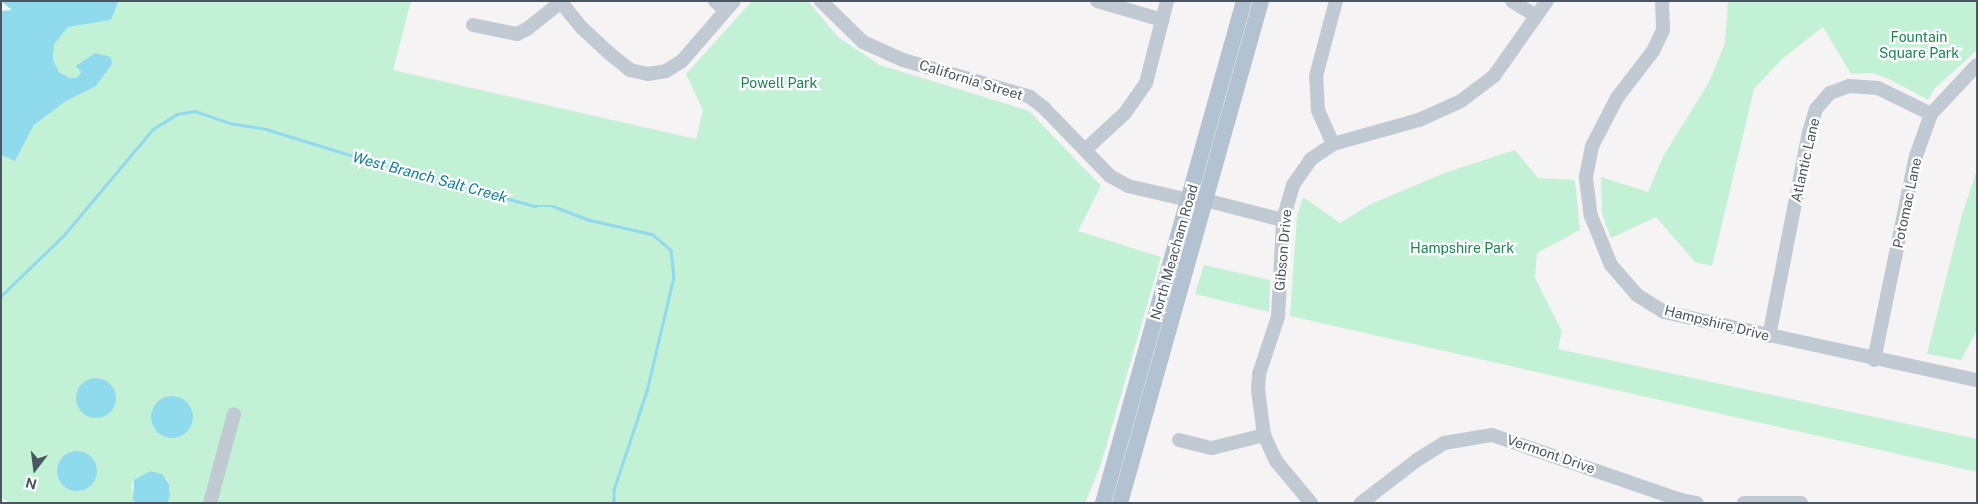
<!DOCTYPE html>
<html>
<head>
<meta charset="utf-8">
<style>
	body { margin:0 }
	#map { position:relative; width:1978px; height:504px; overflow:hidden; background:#f5f3f3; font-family:"Public Sans",sans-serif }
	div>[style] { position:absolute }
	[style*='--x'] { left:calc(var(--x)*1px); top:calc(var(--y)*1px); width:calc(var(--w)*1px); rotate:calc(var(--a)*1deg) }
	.green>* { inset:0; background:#c3f1d5 }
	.water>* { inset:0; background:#90daee }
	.round { border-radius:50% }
	.stream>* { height:2.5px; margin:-1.25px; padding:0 1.25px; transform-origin:1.25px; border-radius:1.25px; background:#90daee }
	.minor>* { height:14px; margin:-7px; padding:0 7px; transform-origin:7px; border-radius:7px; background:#c1cad2 }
	.major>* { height:16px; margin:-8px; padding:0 8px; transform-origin:8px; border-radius:8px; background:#b3c2d1 }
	span { translate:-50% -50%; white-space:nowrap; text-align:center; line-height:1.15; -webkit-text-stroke:4.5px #fff; paint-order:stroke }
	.park-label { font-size:14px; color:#17864f }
	.street-label { font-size:14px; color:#4a5661 }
	.water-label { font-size:15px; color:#0c7c9b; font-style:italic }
	.frame { position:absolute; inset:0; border:2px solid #4a5661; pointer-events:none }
	.north { position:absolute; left:10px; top:444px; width:50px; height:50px; -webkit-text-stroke:4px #fff; paint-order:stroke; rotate:195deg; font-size:14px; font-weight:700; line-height:20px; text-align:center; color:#4a5661 }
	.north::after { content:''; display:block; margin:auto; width:18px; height:22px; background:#4a5661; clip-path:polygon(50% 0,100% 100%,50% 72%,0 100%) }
</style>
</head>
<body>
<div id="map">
	<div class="green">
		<i style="clip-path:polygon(evenodd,118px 1px,411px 1px,393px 70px,696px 139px,703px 110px,686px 74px,752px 1px,808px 1px,838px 37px,880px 65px,1029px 111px,1101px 186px,1078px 231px,1161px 257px,1101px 464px,1085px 503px,167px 503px,170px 496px,169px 483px,166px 478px,150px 471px,134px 480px,131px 485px,135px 503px,12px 503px,1px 498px,1px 155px,15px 161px,34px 125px,66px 101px,96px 86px,77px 66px,81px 72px,77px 78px,70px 79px,59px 72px,53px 60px,54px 44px,68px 27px,111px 20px,118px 1px,101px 378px,112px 385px,115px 403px,108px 414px,76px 392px,89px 379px,101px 378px,118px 1px,181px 398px,191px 408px,190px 428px,180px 436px,167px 437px,181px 398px,118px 1px,75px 451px,86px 489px,80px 491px,63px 485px,59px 462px,75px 451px)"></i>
		<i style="clip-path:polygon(1728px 1px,1977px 1px,1977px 50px,1935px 88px,1928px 100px,1889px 79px,1873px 73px,1851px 74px,1823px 27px,1782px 59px,1754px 89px,1712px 266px,1695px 262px,1656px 217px,1611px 238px,1602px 214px,1601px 177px,1648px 192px,1664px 155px,1709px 82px,1725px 43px)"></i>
		<i style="clip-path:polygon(1515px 150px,1538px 178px,1575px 180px,1580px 230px,1537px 253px,1535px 278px,1562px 331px,1558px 349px,1977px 439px,1977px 472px,1290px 316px,1297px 216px,1303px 197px,1340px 223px,1371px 204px,1447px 172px)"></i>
		<i style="clip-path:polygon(1977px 170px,1977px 330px,1961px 360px,1927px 354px,1962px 215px)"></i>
		<i style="clip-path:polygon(1204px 265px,1270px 280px,1269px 312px,1195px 294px)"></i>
	</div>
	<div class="water">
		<i style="clip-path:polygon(1px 1px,118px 2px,111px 20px,68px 27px,54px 44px,53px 60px,59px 72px,70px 78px,77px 78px,81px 72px,76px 66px,95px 53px,111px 57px,112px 64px,96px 86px,66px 101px,34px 125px,15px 161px,1px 155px,1px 11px,12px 10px)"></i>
		<i class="round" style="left:76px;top:378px;width:40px;height:40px"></i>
		<i class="round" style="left:151px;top:396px;width:42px;height:42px"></i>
		<i class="round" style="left:57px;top:451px;width:40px;height:40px"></i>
		<i style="clip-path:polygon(150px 471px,162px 474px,169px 484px,170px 496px,167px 503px,135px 503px,133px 499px,134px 480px)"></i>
	</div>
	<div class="stream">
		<i style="--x:1;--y:296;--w:88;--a:-44.1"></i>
		<i style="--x:64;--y:235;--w:138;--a:-50"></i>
		<i style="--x:153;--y:129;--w:28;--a:-32"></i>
		<i style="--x:177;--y:114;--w:18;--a:-9"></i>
		<i style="--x:195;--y:111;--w:36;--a:19"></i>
		<i style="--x:229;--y:123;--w:37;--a:9"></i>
		<i style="--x:266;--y:129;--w:91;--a:17.2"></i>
		<i style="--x:353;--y:156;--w:189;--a:15.4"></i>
		<i style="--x:535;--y:206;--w:18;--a:0"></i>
		<i style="--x:553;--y:206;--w:40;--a:21"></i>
		<i style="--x:590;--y:220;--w:64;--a:12.7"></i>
		<i style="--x:652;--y:234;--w:25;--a:40"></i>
		<i style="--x:671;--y:250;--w:27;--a:84"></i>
		<i style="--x:674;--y:277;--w:117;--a:103.3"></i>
		<i style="--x:647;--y:391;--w:104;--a:108.4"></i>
		<i style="--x:614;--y:490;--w:13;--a:90"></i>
	</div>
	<div class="minor">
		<i style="--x:560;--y:1;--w:35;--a:51"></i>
		<i style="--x:582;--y:28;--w:37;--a:43"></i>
		<i style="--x:609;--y:53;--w:27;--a:39"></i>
		<i style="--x:630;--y:70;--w:18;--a:13"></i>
		<i style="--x:648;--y:74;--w:18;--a:-9"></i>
		<i style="--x:666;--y:71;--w:19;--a:-32"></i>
		<i style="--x:682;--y:61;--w:79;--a:-49.1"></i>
		<i style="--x:715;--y:1;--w:13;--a:42"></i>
		<i style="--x:821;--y:1;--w:59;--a:44.3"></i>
		<i style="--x:863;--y:42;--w:44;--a:24.2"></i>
		<i style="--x:903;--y:60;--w:132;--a:16.2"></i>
		<i style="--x:1030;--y:97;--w:18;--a:38"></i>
		<i style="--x:1044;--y:108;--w:95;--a:45.9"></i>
		<i style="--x:1110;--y:176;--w:21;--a:29"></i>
		<i style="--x:1128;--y:186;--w:63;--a:12.9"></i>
		<i style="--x:1189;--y:200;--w:16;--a:0"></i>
		<i style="--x:1205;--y:200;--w:81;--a:14.4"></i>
		<i style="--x:1097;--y:1;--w:68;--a:16.3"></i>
		<i style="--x:1512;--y:1;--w:28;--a:32"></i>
		<i style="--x:1662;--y:1;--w:29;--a:88"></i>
		<i style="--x:1663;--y:30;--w:23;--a:115"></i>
		<i style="--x:1653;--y:51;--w:59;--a:127.5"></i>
		<i style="--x:1617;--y:98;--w:54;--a:117.5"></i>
		<i style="--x:1592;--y:146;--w:33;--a:101"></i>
		<i style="--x:1586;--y:178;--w:38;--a:83"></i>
		<i style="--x:1591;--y:216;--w:53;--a:67.8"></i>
		<i style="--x:1611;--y:265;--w:40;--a:49"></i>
		<i style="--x:1637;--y:295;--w:32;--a:32"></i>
		<i style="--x:1664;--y:312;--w:320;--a:12.3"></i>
		<i style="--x:473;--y:25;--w:45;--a:11.6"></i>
		<i style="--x:517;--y:34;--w:11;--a:-27"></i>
		<i style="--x:527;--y:29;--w:43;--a:-38.5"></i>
		<i style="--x:1333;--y:144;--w:36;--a:-114"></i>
		<i style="--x:1318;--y:111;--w:35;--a:-93"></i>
		<i style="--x:1316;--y:76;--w:78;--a:-75.1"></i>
		<i style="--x:1086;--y:149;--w:53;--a:-42.7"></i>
		<i style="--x:1125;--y:113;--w:37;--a:-55"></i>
		<i style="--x:1146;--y:83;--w:85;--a:-75.6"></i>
		<i style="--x:1769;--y:336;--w:208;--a:-78.9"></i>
		<i style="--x:1809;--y:132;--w:24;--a:-73"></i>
		<i style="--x:1816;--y:109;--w:21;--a:-49"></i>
		<i style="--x:1830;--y:93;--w:20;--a:-20"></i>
		<i style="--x:1849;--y:86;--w:29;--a:4"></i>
		<i style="--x:1878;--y:88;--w:59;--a:26.1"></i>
		<i style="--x:1874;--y:360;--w:208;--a:-78.4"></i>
		<i style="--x:1916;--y:156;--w:45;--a:-70.3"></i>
		<i style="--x:1931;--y:114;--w:67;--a:-46.8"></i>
		<i style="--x:1179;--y:440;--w:34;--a:14"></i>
		<i style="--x:1212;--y:448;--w:54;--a:-14"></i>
		<i style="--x:210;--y:503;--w:92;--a:-74.9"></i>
		<i style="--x:1311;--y:503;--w:55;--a:-129.8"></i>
		<i style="--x:1276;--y:461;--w:29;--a:-115"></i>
		<i style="--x:1264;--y:435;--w:45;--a:-97.6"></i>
		<i style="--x:1258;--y:390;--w:16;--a:-86"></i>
		<i style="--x:1259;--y:374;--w:60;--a:-71.6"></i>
		<i style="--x:1278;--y:317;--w:97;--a:-87"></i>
		<i style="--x:1283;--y:220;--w:36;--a:-74"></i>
		<i style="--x:1293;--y:185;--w:32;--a:-55"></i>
		<i style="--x:1311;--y:159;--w:27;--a:-34"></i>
		<i style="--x:1333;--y:144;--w:89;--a:-15.6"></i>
		<i style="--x:1419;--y:120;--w:46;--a:-24.3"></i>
		<i style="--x:1461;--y:101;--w:41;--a:-37.1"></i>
		<i style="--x:1494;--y:76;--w:92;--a:-54.8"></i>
		<i style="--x:1361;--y:503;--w:71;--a:-37.5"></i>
		<i style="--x:1417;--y:460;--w:32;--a:-32"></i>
		<i style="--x:1444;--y:443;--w:49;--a:-9.5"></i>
		<i style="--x:1492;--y:435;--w:200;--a:19"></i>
		<i style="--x:1681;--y:500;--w:16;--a:11"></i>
		<i style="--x:1744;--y:503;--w:57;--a:0"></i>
	</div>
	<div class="major">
		<i style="--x:1103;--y:503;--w:521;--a:-74.31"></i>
		<i style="--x:1120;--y:503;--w:521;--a:-74.31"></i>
	</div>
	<div class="park-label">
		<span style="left:1919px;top:45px">Fountain<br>Square Park</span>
		<span style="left:779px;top:83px">Powell Park</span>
		<span style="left:1462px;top:248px">Hampshire Park</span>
	</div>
	<div class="street-label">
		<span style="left:971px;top:80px;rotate:17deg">California Street</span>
		<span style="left:1805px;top:160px;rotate:-77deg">Atlantic Lane</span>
		<span style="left:1907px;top:203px;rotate:-78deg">Potomac Lane</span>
		<span style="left:1283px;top:250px;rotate:-85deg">Gibson Drive</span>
		<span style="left:1174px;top:252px;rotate:-74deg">North Meacham Road</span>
		<span style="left:1717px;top:323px;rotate:14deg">Hampshire Drive</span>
		<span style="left:1551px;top:454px;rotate:19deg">Vermont Drive</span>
	</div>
	<div class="water-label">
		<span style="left:430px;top:177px;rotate:15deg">West Branch Salt Creek</span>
	</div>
	<div class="frame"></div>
	<div class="north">N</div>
</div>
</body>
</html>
